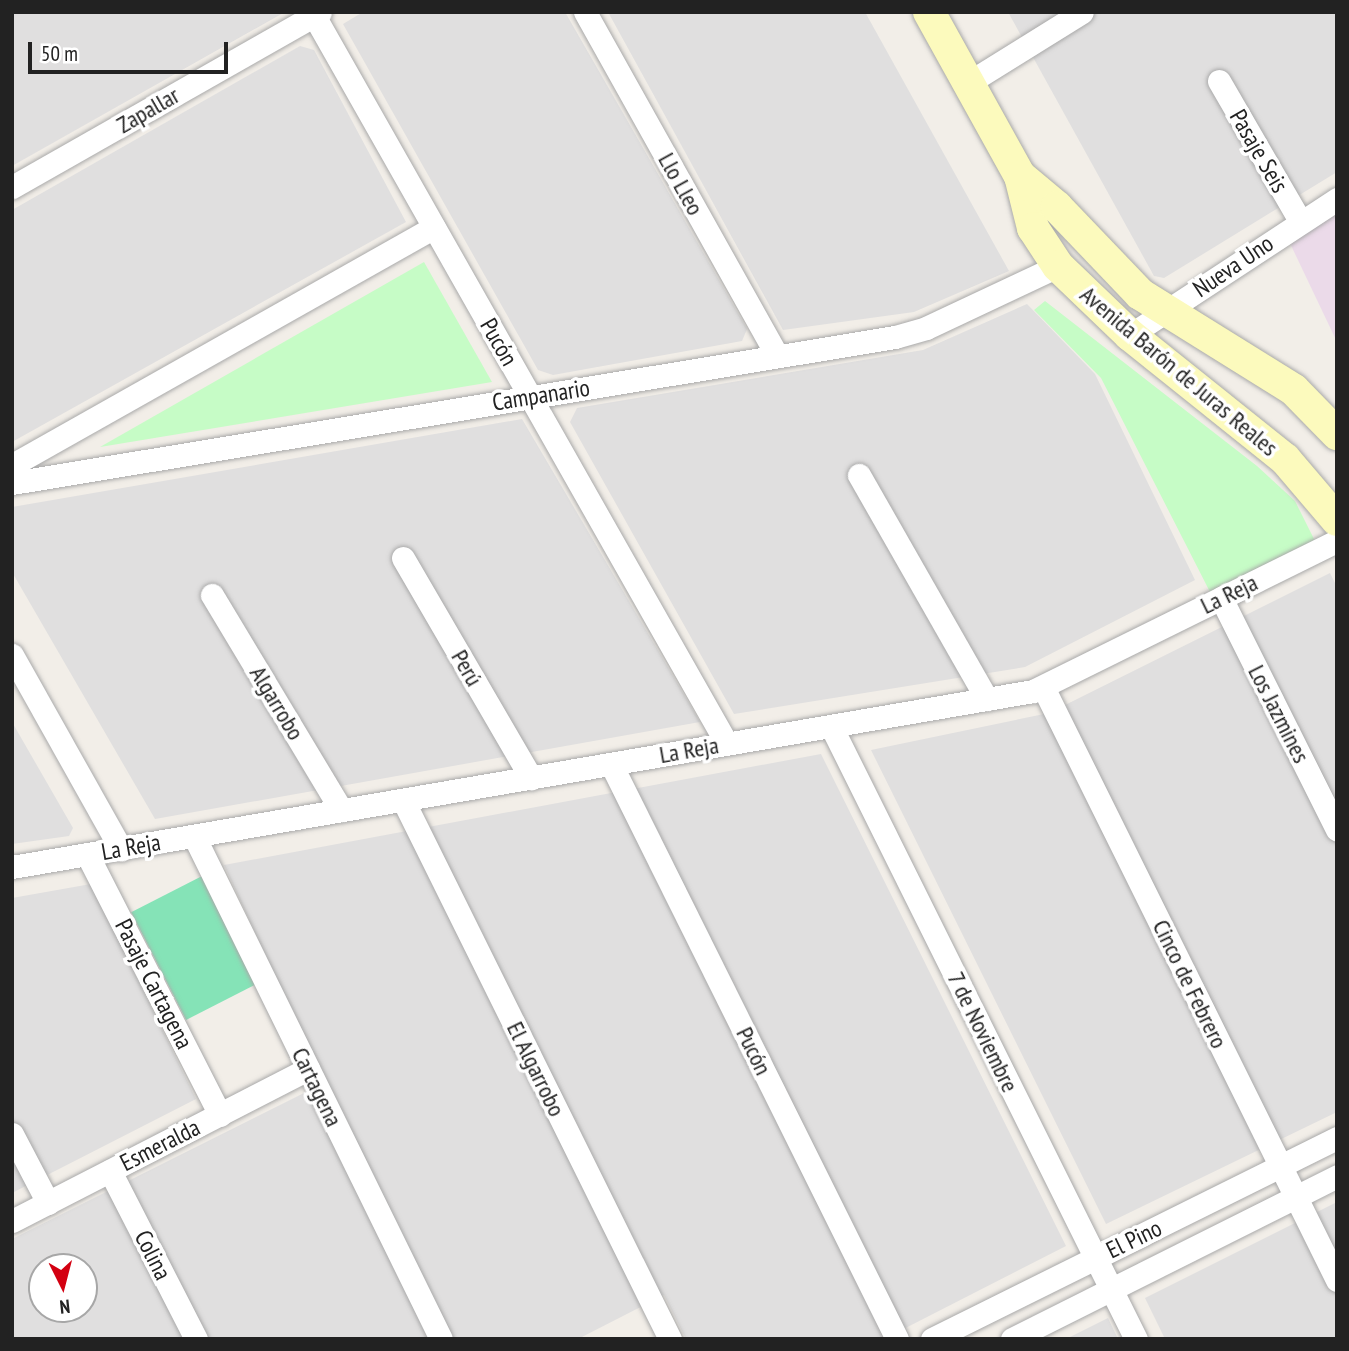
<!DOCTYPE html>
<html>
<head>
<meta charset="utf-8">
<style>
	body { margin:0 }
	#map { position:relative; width:1349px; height:1351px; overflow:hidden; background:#f2eee8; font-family:"PT Sans Narrow",sans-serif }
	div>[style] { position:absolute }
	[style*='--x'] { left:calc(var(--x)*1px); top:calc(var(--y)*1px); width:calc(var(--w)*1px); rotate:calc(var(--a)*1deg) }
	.residential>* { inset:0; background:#e0dfdf }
	.industrial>* { inset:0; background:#ebdae9 }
	.park>* { inset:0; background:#c6fcc6 }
	.pitch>* { inset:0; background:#85e3b7; transform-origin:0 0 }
	.roads { filter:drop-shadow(0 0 2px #a9a9a9) drop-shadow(0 0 2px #a9a9a9) }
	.street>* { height:23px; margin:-11.5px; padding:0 11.5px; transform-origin:11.5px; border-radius:11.5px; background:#fff }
	.secondary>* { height:32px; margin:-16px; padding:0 16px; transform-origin:16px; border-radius:16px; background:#fcfabd }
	span { translate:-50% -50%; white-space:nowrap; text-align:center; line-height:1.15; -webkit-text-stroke:7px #fff; paint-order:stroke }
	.street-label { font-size:24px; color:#222 }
	.frame { position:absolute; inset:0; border:14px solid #222; pointer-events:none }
	.north { position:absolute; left:28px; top:1253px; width:70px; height:70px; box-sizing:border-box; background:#fff; border:2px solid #a7a7a7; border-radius:50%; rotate:174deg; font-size:19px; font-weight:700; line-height:28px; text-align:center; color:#222 }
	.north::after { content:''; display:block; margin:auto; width:24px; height:32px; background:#d30011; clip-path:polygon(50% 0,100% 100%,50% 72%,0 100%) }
	.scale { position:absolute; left:28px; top:42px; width:200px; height:32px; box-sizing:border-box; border:4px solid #222; border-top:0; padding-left:9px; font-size:21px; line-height:24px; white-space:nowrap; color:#222; -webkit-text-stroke:5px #fff; paint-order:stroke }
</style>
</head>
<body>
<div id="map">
	<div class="residential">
		<i style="clip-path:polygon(12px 12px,285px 12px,12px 166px)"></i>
		<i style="clip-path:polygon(363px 12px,565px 12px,747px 329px,742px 341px,553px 375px,538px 370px,343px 24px)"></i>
		<i style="clip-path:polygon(608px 12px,865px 12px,1009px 271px,914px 312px,783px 330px)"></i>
		<i style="clip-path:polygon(1008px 12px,1337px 12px,1337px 172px,1164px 278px,1154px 276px)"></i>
		<i style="clip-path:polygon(300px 46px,314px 50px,406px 222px,12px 442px,12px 210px)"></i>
		<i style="clip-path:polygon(1027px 304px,1095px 374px,1195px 580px,1025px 667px,734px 714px,570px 422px,577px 408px,923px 350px)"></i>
		<i style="clip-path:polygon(522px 419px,700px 722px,155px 819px,12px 572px,12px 507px)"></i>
		<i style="clip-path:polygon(1330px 573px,1337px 587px,1337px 1112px,1106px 1224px,871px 750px,1049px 713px)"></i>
		<i style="clip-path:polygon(12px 722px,73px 828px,69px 836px,12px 844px)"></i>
		<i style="clip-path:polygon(evenodd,821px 754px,1066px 1246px,884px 1339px,686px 1339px,664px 1295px,578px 1339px,12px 1339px,12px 1239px,324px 1083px,224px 865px,821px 754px,42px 1267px,84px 1267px,84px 1309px,42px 1309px,42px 1267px)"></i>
		<i style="clip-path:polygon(91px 884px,196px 1099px,12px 1193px,12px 898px)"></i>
		<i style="clip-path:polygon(1337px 1202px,1337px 1339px,1165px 1339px,1145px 1298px)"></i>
		<i style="clip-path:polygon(1108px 1318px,1118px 1339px,1066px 1339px)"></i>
	</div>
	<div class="industrial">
		<i style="clip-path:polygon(1337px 209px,1337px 342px,1287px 237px)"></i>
	</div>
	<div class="park">
		<i style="clip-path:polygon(424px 262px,492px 382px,100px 447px)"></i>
		<i style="clip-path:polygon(1045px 301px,1257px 466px,1295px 501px,1316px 543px,1210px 592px,1101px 378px,1034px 310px)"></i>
	</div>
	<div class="pitch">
		<i style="left:206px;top:874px;width:121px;height:84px;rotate:63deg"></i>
	</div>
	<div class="roads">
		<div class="street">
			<i style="--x:312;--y:12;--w:841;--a:60.45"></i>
			<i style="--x:585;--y:12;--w:394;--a:60.8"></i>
			<i style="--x:1219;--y:81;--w:162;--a:59.9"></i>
			<i style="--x:968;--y:83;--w:134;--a:-31.9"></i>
			<i style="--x:12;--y:187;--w:354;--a:-29.6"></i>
			<i style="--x:1130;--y:335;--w:248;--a:-33.3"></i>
			<i style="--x:12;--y:465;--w:484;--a:-29.4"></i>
			<i style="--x:859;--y:475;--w:258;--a:60.3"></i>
			<i style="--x:12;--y:483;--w:895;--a:-9.39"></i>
			<i style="--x:895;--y:337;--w:32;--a:-16"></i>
			<i style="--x:926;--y:328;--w:146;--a:-25.2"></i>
			<i style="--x:403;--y:558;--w:255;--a:59.8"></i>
			<i style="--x:212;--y:595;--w:251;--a:59"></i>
			<i style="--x:1221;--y:598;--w:259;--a:63.4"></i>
			<i style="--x:12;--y:655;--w:223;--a:60.7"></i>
			<i style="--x:1043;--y:687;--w:662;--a:63.63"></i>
			<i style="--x:831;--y:726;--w:685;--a:63.55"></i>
			<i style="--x:611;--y:764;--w:642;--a:63.55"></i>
			<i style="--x:403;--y:800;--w:602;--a:63.65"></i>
			<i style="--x:194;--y:836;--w:560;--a:63.85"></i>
			<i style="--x:87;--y:854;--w:293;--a:63"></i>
			<i style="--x:12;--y:867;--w:1036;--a:-9.78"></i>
			<i style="--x:1033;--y:691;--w:339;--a:-26.3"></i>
			<i style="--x:12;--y:1134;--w:78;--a:62.4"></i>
			<i style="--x:110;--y:1171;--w:189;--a:62.9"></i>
			<i style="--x:12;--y:1221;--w:333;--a:-27.2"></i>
			<i style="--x:932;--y:1339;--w:452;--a:-26.4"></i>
			<i style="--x:1012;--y:1339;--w:364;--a:-26.6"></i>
		</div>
		<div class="secondary">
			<i style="--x:929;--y:12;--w:188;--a:61"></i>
			<i style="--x:1020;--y:176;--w:54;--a:76"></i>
			<i style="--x:1033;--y:228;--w:45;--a:56.7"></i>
			<i style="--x:1058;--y:266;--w:100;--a:43.8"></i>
			<i style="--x:1130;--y:335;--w:198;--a:38.7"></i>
			<i style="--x:1285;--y:459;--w:80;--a:49.6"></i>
			<i style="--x:1020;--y:176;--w:48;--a:40"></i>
			<i style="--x:1057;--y:207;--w:120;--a:46.3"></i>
			<i style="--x:1140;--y:294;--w:181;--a:31.9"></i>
			<i style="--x:1294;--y:390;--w:62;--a:45.7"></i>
		</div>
	</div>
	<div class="street-label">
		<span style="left:148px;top:110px;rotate:-30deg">Zapallar</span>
		<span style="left:1259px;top:151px;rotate:60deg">Pasaje Seis</span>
		<span style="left:681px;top:184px;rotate:61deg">Llo Lleo</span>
		<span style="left:1233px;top:266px;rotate:-34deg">Nueva Uno</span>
		<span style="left:499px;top:342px;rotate:60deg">Pucón</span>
		<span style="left:1179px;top:371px;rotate:40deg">Avenida Barón de Juras Reales</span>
		<span style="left:541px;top:395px;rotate:-9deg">Campanario</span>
		<span style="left:1229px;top:594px;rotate:-26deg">La Reja</span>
		<span style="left:467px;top:668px;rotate:60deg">Perú</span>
		<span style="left:277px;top:703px;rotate:59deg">Algarrobo</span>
		<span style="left:1279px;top:714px;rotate:63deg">Los Jazmines</span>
		<span style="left:689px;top:750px;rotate:-10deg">La Reja</span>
		<span style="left:131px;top:847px;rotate:-10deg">La Reja</span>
		<span style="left:154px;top:984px;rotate:63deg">Pasaje Cartagena</span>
		<span style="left:1190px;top:984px;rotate:64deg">Cinco de Febrero</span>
		<span style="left:983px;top:1032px;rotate:64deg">7 de Noviembre</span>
		<span style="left:754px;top:1051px;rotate:64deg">Pucón</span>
		<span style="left:536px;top:1069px;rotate:64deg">El Algarrobo</span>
		<span style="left:317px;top:1087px;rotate:64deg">Cartagena</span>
		<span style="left:160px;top:1145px;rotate:-27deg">Esmeralda</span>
		<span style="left:1134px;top:1239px;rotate:-26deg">El Pino</span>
		<span style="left:153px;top:1255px;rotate:63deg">Colina</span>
	</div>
	<div class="frame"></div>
	<div class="north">N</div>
	<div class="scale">50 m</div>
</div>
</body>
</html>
